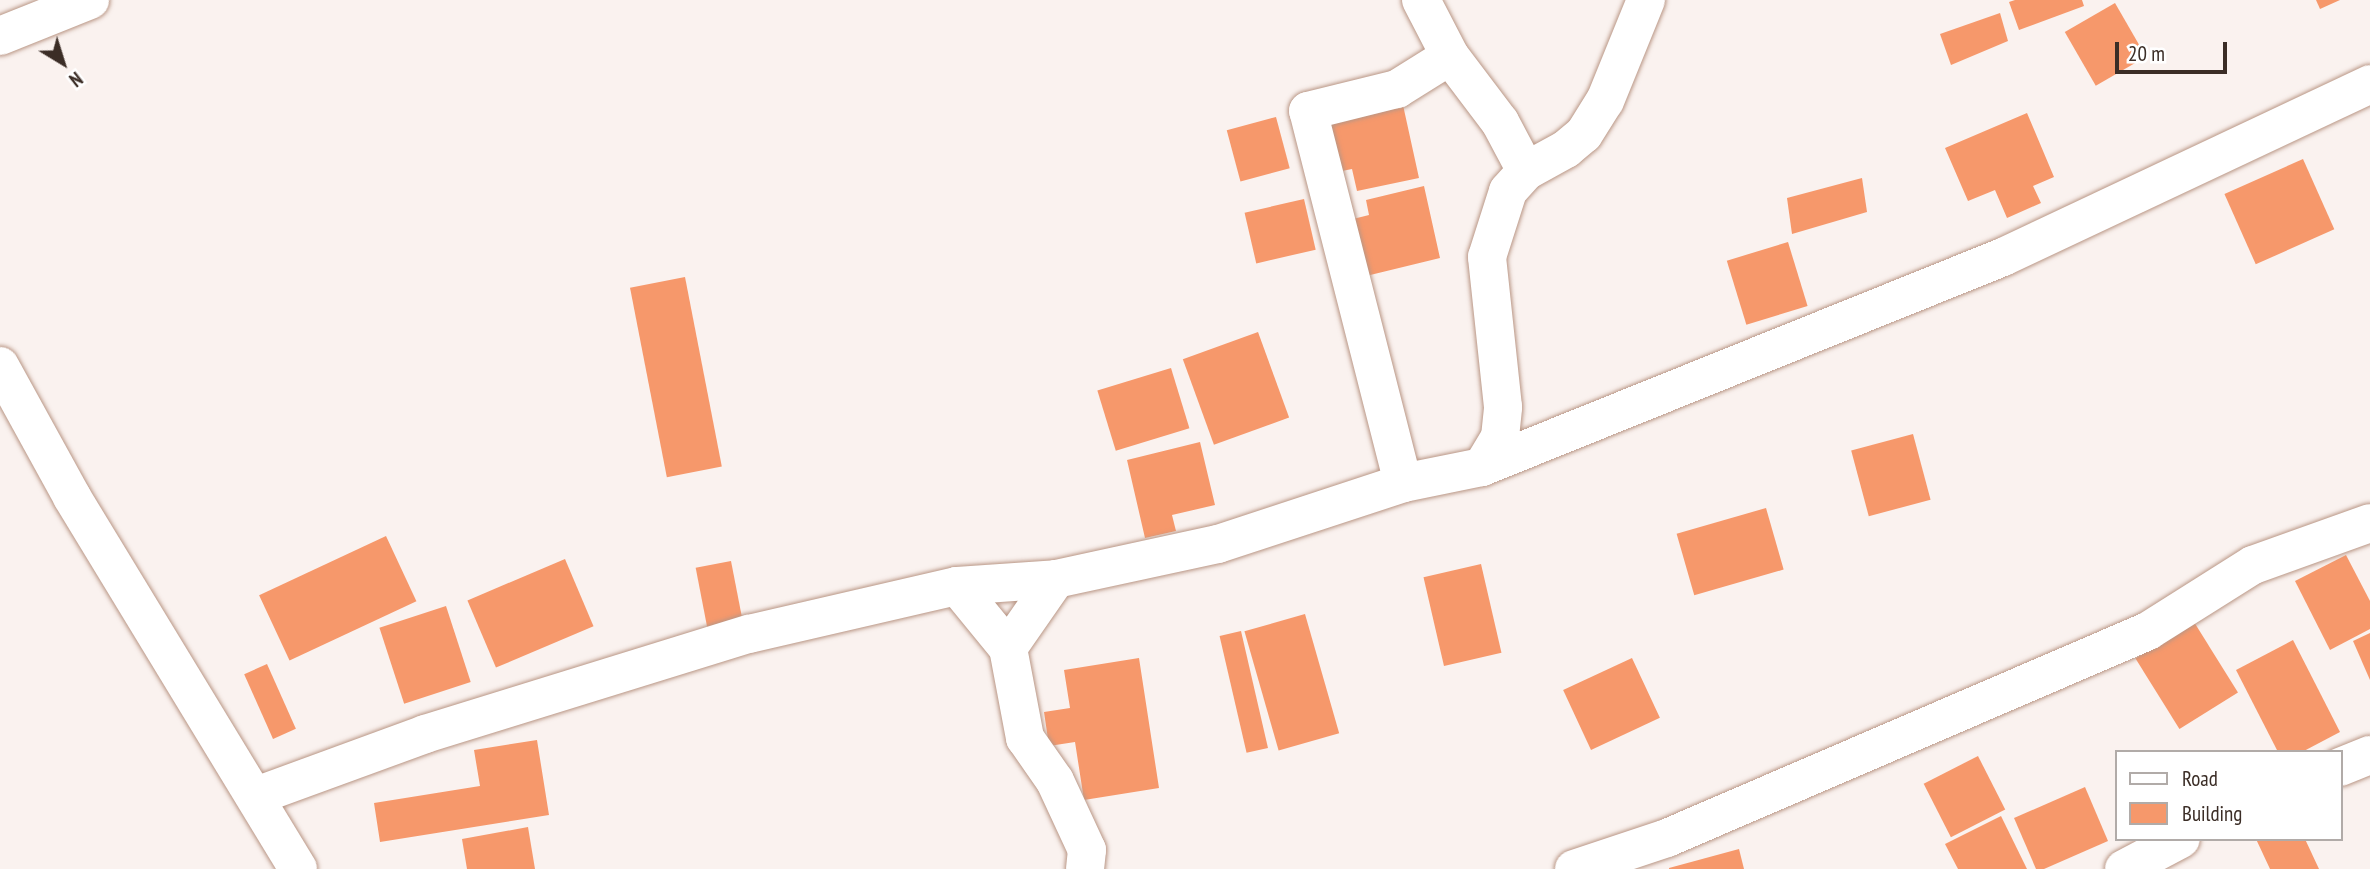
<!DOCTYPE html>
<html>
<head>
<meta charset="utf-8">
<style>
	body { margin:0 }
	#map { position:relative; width:2370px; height:869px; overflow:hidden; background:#faf2ef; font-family:"PT Sans Narrow",sans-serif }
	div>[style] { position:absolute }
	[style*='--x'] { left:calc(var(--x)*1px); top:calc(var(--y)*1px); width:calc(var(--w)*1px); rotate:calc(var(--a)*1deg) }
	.building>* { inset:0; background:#f6986b; transform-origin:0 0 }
	.roads { filter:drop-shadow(0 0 2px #b99685) drop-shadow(0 0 2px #b99685) }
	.minor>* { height:38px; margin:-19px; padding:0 19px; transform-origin:19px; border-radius:19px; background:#fff }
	span { translate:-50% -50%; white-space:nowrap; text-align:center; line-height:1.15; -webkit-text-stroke:6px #fff; paint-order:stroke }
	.legend { position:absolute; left:2115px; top:750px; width:228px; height:91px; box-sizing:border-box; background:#fff; border:2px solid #b1aba8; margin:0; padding:9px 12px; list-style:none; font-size:21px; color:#3b2d26 }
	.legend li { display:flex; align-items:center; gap:14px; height:35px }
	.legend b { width:35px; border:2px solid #b1aba8 }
	.north { position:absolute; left:28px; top:28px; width:70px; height:70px; -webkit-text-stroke:5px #fff; paint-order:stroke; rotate:142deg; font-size:19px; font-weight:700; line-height:28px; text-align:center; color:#3b2d26 }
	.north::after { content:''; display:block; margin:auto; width:24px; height:32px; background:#3b2d26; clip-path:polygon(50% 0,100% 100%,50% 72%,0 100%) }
	.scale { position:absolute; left:2115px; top:42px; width:112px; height:32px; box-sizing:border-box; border:4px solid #3b2d26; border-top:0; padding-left:9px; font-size:21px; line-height:24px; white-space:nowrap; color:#3b2d26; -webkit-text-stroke:5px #fff; paint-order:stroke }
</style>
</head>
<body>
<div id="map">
	<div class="building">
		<i style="clip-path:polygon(2015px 0,2082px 0,2084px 6px,2019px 30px,2009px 2px)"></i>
		<i style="clip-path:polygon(2316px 0,2340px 0,2320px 9px)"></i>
		<i style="left:2115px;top:3px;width:62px;height:58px;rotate:60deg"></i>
		<i style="clip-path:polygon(2000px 13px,2008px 41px,1951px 65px,1940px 34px)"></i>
		<i style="clip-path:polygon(1403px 105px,1419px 178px,1357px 191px,1352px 169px,1337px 172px,1326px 122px)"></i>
		<i style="clip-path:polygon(2027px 113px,2054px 177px,2033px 186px,2041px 203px,2007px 218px,1995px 190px,1968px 201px,1945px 148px)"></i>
		<i style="left:1276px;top:117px;width:53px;height:51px;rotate:75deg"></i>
		<i style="left:2303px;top:159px;width:77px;height:86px;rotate:66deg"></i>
		<i style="clip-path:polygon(1862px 178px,1867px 212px,1792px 234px,1787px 198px)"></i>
		<i style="clip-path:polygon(1424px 186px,1440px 258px,1362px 277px,1349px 220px,1369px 215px,1366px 200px)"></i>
		<i style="left:1304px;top:199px;width:52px;height:61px;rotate:77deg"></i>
		<i style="left:1788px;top:242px;width:67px;height:64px;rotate:73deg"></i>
		<i style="left:685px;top:277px;width:193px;height:56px;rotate:79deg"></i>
		<i style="left:1258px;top:332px;width:91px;height:80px;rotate:70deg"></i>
		<i style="left:1171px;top:368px;width:63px;height:77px;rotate:73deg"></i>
		<i style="left:1913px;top:434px;width:68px;height:64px;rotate:75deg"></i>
		<i style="clip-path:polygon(1200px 442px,1215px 505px,1172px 515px,1176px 531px,1145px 538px,1127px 460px)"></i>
		<i style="left:1766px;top:508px;width:64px;height:93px;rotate:74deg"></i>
		<i style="left:386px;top:536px;width:72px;height:140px;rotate:65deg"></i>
		<i style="clip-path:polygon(2346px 555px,2370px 601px,2370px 629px,2330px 650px,2295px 581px)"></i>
		<i style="left:565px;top:559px;width:73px;height:106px;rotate:67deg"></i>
		<i style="left:731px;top:561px;width:64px;height:36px;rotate:79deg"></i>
		<i style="left:1481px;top:564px;width:91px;height:59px;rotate:77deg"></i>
		<i style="left:446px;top:606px;width:80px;height:70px;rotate:72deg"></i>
		<i style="left:1305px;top:614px;width:124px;height:63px;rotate:74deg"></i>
		<i style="left:2194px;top:622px;width:83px;height:69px;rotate:58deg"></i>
		<i style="left:1241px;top:631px;width:120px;height:22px;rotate:77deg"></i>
		<i style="clip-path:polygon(2370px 633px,2370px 680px,2353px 641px)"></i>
		<i style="clip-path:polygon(2293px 640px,2340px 732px,2302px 752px,2278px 752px,2236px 670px)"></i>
		<i style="clip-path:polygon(1139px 658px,1159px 788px,1084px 800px,1075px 742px,1049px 746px,1044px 712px,1070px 708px,1064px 670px)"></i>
		<i style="left:1632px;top:658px;width:66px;height:76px;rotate:65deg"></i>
		<i style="left:267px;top:664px;width:71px;height:25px;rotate:66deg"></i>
		<i style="clip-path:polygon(537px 740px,549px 815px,380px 842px,374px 803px,480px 786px,474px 750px)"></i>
		<i style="left:1978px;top:756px;width:60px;height:61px;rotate:63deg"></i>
		<i style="clip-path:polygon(2085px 787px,2108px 841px,2044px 869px,2036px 869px,2014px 818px)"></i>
		<i style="clip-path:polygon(2001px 816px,2027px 869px,1958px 869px,1945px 844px)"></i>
		<i style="clip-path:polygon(528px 827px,535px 869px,467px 869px,462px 839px)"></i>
		<i style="clip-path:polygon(2256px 839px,2305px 839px,2319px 869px,2270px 869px)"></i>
		<i style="clip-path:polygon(1739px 849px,1744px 869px,1669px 869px,1669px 868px)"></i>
	</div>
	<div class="roads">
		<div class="minor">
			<i style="--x:1421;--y:0;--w:63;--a:62.6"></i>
			<i style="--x:1450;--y:56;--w:83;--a:52.9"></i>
			<i style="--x:1500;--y:122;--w:55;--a:62"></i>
			<i style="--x:0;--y:36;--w:97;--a:-21.8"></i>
			<i style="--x:0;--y:366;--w:149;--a:61.2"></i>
			<i style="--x:72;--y:497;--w:435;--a:58.7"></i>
			<i style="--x:1482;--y:467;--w:35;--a:-59"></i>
			<i style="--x:1500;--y:437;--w:30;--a:-84"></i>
			<i style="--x:1503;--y:407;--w:151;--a:-96.1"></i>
			<i style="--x:1487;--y:257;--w:69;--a:-72.3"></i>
			<i style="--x:1508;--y:191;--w:27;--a:-48"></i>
			<i style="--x:1526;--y:171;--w:46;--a:-28.8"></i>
			<i style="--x:1566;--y:149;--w:23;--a:-40"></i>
			<i style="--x:1584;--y:134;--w:39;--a:-58"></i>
			<i style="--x:1605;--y:101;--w:109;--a:-67.9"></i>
			<i style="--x:1403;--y:483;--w:384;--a:-104.3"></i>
			<i style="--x:1308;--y:111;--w:92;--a:-13.9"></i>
			<i style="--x:1397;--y:89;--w:62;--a:-31.9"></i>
			<i style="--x:957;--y:586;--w:99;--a:-4"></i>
			<i style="--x:1056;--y:579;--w:166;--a:-12.2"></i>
			<i style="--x:1218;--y:544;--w:195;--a:-18.2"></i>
			<i style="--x:1403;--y:483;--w:81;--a:-11.4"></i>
			<i style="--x:1482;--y:467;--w:562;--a:-21.95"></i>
			<i style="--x:2003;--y:257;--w:406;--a:-25.2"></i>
			<i style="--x:1008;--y:648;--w:84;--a:-55.2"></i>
			<i style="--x:2340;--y:767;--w:32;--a:-22"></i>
			<i style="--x:256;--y:796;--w:180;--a:-20.1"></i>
			<i style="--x:425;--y:734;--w:339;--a:-17.2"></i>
			<i style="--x:749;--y:634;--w:213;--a:-13"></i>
			<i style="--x:957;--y:586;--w:80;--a:50.6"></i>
			<i style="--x:1008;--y:648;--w:92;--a:79.3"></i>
			<i style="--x:1025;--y:738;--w:52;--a:55.1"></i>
			<i style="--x:1055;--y:781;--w:76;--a:65.1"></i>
			<i style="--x:1087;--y:850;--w:19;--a:96"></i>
			<i style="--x:1574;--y:869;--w:98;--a:-18.4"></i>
			<i style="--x:1667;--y:838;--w:524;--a:-23.28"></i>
			<i style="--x:2148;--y:631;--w:124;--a:-32.2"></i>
			<i style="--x:2253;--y:565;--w:124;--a:-19.7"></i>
			<i style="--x:2124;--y:869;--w:64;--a:-27.8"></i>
		</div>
	</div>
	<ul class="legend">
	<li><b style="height:9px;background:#fff"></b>Road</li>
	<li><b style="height:19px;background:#f6986b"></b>Building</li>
	</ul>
	<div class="north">N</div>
	<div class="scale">20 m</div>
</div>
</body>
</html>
